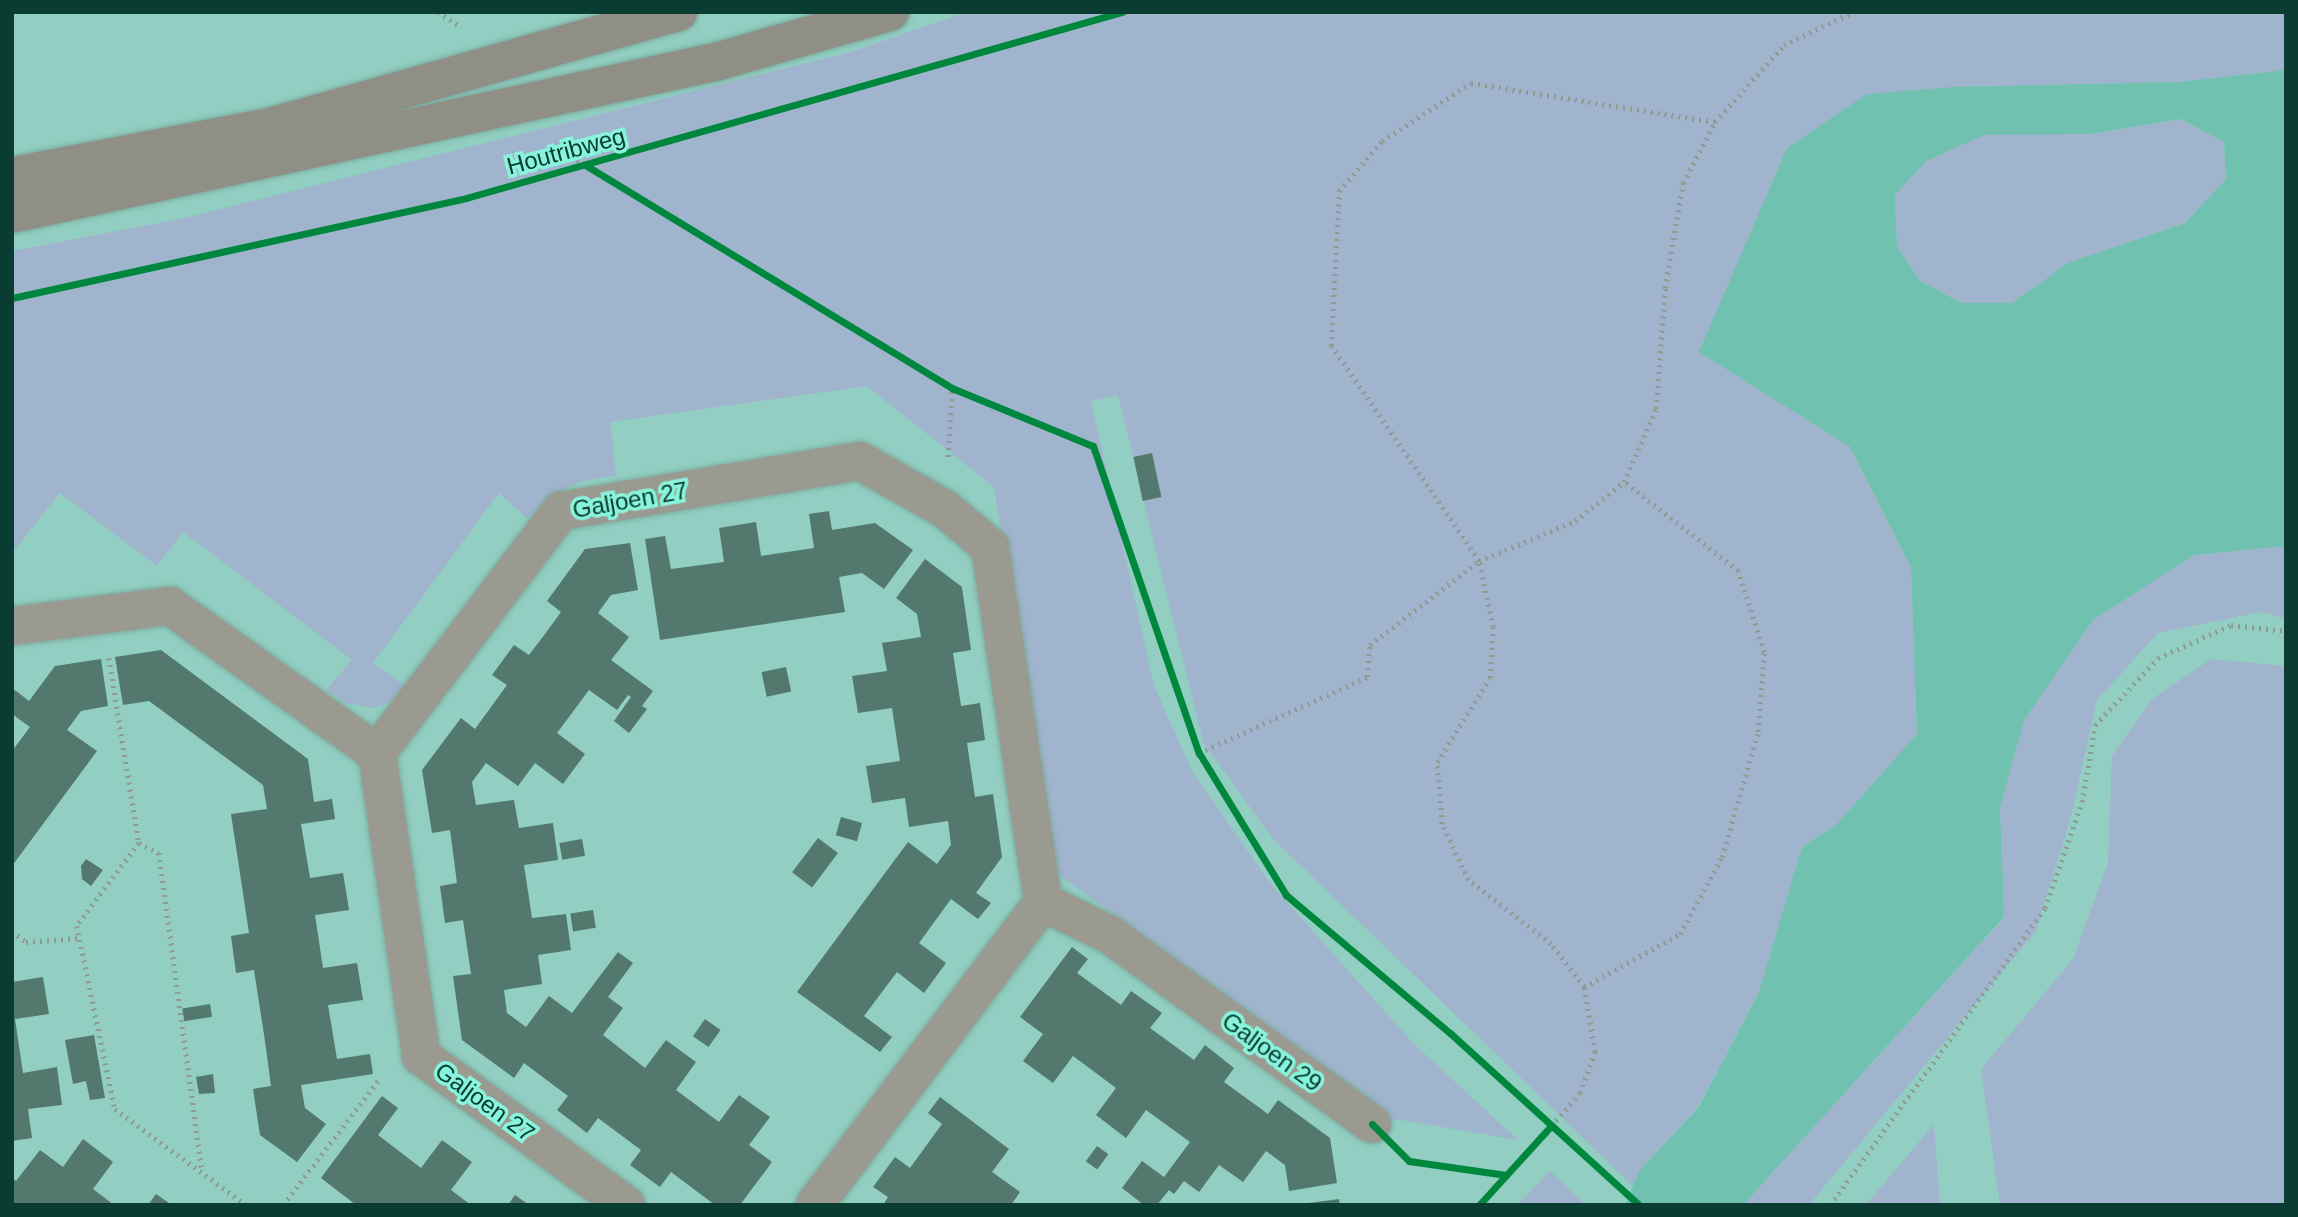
<!DOCTYPE html>
<html>
<head>
<meta charset="utf-8">
<style>
	body { margin:0 }
	#map { position:relative; width:2298px; height:1217px; overflow:hidden; background:#92cec1; font-family:Helvetica,sans-serif }
	div>[style] { position:absolute }
	[style*='--x'] { left:calc(var(--x)*1px); top:calc(var(--y)*1px); width:calc(var(--w)*1px); rotate:calc(var(--a)*1deg) }
	.green>* { inset:0; background:#a1b4cd }
	.water>* { inset:0; background:#70c1b0 }
	.building>* { inset:0; background:#53786d; transform-origin:0 0 }
	.path>* { height:4.5px; margin-top:-2.25px; transform-origin:0; background:repeating-linear-gradient(90deg,#8d9b93 0 2px,transparent 0 7px) }
	.roads { filter:drop-shadow(0 0 2px #7caca2) drop-shadow(0 0 2px #7caca2) }
	.street>* { height:38px; margin:-19px; padding:0 19px; transform-origin:19px; border-radius:19px; background:#9a9a91 }
	.secondary>* { height:38px; margin:-19px; padding:0 19px; transform-origin:19px; border-radius:19px; background:#908f86 }
	.cycleway>* { height:7px; margin:-3.5px; padding:0 3.5px; transform-origin:3.5px; border-radius:3.5px; background:#00873e }
	span { translate:-50% -50%; white-space:nowrap; text-align:center; line-height:1.15; -webkit-text-stroke:7px #88f4db; paint-order:stroke }
	.street-label { font-size:24px; color:#0a3c32 }
	.frame { position:absolute; inset:0; border:14px solid #0a3c32; pointer-events:none }
</style>
</head>
<body>
<div id="map">
	<div class="green">
		<i style="clip-path:polygon(967px 12px,2286px 12px,2286px 70px,2179px 82px,1953px 87px,1700px 352px,1850px 447px,1911px 567px,1917px 735px,1837px 824px,1802px 847px,1759px 992px,1698px 1107px,1639px 1171px,1633px 1186px,1273px 839px,1203px 742px,1118px 395px,1091px 401px,1154px 686px,1192px 771px,1269px 882px,1413px 1043px,1518px 1140px,1389px 1118px,1054px 871px,994px 487px,867px 386px,610px 422px,616px 475px,581px 482px,547px 497px,528px 519px,499px 493px,373px 663px,406px 686px,395px 701px,373px 708px,345px 703px,326px 690px,352px 660px,183px 532px,157px 566px,60px 493px,12px 553px,12px 251px,185px 218px,854px 51px)"></i>
		<i style="clip-path:polygon(2181px 119px,2224px 142px,2225px 159px,2226px 179px,2185px 223px,2068px 263px,2012px 303px,1963px 303px,1920px 281px,1897px 246px,1895px 195px,1926px 161px,1985px 134px,2091px 134px)"></i>
		<i style="clip-path:polygon(2286px 546px,2286px 619px,2261px 612px,2158px 633px,2097px 700px,2071px 817px,2036px 931px,1809px 1205px,1743px 1205px,2004px 918px,2000px 808px,2024px 719px,2093px 620px,2194px 555px)"></i>
		<i style="clip-path:polygon(2211px 659px,2286px 666px,2286px 1205px,2000px 1205px,1981px 1069px,2073px 959px,2108px 863px,2112px 756px,2152px 699px)"></i>
		<i style="clip-path:polygon(1934px 1124px,1940px 1205px,1866px 1205px)"></i>
		<i style="clip-path:polygon(1550px 1171px,1586px 1205px,1517px 1205px)"></i>
	</div>
	<div class="water">
		<i style="clip-path:polygon(evenodd,2286px 70px,2286px 546px,2194px 555px,2093px 620px,2024px 720px,2000px 808px,2004px 917px,1743px 1205px,1625px 1205px,1639px 1171px,1699px 1107px,1759px 992px,1802px 847px,1837px 824px,1917px 734px,1911px 567px,1850px 447px,1699px 352px,1787px 148px,1867px 94px,1953px 87px,2179px 82px,2286px 70px,2181px 119px,2224px 142px,2225px 159px,2226px 179px,2185px 223px,2068px 263px,2012px 303px,1962px 303px,1920px 281px,1897px 246px,1895px 195px,1926px 161px,1984px 135px,2091px 134px,2181px 119px)"></i>
	</div>
	<div class="building">
		<i style="left:1152px;top:453px;width:45px;height:19px;rotate:78deg"></i>
		<i style="clip-path:polygon(829px 511px,832px 530px,875px 523px,913px 550px,884px 589px,862px 573px,839px 577px,845px 612px,660px 640px,645px 539px,665px 536px,671px 569px,724px 562px,719px 528px,756px 522px,761px 556px,814px 548px,809px 514px)"></i>
		<i style="clip-path:polygon(630px 543px,638px 590px,611px 595px,598px 613px,629px 637px,611px 660px,653px 691px,642px 706px,647px 709px,629px 733px,614px 721px,631px 697px,628px 695px,617px 710px,589px 690px,557px 733px,585px 754px,563px 784px,535px 763px,518px 786px,486px 763px,472px 782px,476px 805px,514px 800px,519px 828px,553px 823px,558px 860px,524px 865px,532px 918px,566px 914px,571px 950px,538px 955px,542px 984px,504px 990px,507px 1013px,526px 1027px,549px 996px,572px 1013px,618px 952px,633px 963px,608px 997px,623px 1008px,603px 1035px,645px 1068px,666px 1040px,696px 1062px,676px 1090px,719px 1122px,739px 1095px,770px 1117px,749px 1145px,772px 1162px,740px 1205px,715px 1205px,671px 1172px,660px 1187px,630px 1165px,641px 1150px,598px 1118px,587px 1133px,557px 1110px,568px 1096px,524px 1063px,514px 1078px,462px 1040px,453px 976px,471px 974px,463px 920px,445px 923px,440px 886px,457px 883px,450px 830px,432px 833px,422px 770px,461px 718px,475px 729px,507px 685px,492px 675px,514px 645px,529px 655px,545px 634px,561px 612px,547px 601px,585px 549px)"></i>
		<i style="clip-path:polygon(925px 559px,962px 587px,971px 650px,953px 653px,961px 706px,980px 703px,985px 740px,967px 743px,975px 797px,993px 794px,1002px 857px,976px 893px,991px 903px,978px 919px,951px 899px,919px 943px,946px 963px,924px 993px,897px 972px,864px 1016px,892px 1037px,880px 1052px,797px 992px,908px 842px,937px 864px,951px 845px,948px 821px,909px 827px,905px 798px,872px 803px,866px 766px,900px 761px,892px 708px,858px 713px,852px 676px,887px 671px,882px 643px,921px 637px,917px 614px,896px 598px)"></i>
		<i style="clip-path:polygon(161px 650px,308px 759px,314px 802px,332px 799px,335px 819px,301px 824px,310px 878px,343px 873px,346px 891px,349px 910px,315px 915px,323px 968px,357px 963px,363px 1000px,328px 1005px,337px 1059px,370px 1054px,373px 1074px,301px 1085px,305px 1108px,326px 1124px,297px 1162px,260px 1135px,253px 1089px,271px 1086px,265px 1041px,254px 970px,236px 973px,231px 936px,249px 933px,231px 814px,267px 809px,263px 785px,149px 701px,123px 705px,115px 657px)"></i>
		<i style="clip-path:polygon(101px 659px,108px 706px,81px 711px,67px 730px,97px 751px,12px 866px,12px 751px,30px 727px,12px 714px,12px 693px,15px 690px,29px 701px,55px 666px)"></i>
		<i style="left:786px;top:667px;width:25px;height:25px;rotate:78deg"></i>
		<i style="left:841px;top:817px;width:22px;height:19px;rotate:16deg"></i>
		<i style="left:818px;top:838px;width:25px;height:43px;rotate:37deg"></i>
		<i style="left:582px;top:839px;width:17px;height:23px;rotate:80deg"></i>
		<i style="clip-path:polygon(86px 859px,103px 870px,91px 886px,82px 879px,81px 866px)"></i>
		<i style="left:593px;top:910px;width:18px;height:23px;rotate:81deg"></i>
		<i style="clip-path:polygon(1072px 947px,1088px 959px,1077px 973px,1121px 1005px,1131px 991px,1162px 1013px,1150px 1028px,1194px 1060px,1205px 1045px,1234px 1068px,1224px 1082px,1268px 1114px,1278px 1100px,1330px 1138px,1337px 1183px,1289px 1191px,1285px 1165px,1266px 1151px,1243px 1182px,1219px 1165px,1199px 1192px,1184px 1181px,1174px 1194px,1169px 1190px,1157px 1205px,1144px 1205px,1122px 1188px,1142px 1161px,1164px 1177px,1190px 1142px,1146px 1110px,1126px 1138px,1096px 1115px,1116px 1088px,1073px 1056px,1053px 1083px,1023px 1061px,1043px 1034px,1020px 1017px)"></i>
		<i style="clip-path:polygon(43px 977px,49px 1014px,15px 1019px,23px 1073px,57px 1067px,62px 1105px,28px 1109px,32px 1138px,12px 1141px,12px 982px)"></i>
		<i style="left:210px;top:1004px;width:13px;height:28px;rotate:81deg"></i>
		<i style="left:705px;top:1019px;width:19px;height:21px;rotate:35deg"></i>
		<i style="clip-path:polygon(94px 1035px,105px 1098px,90px 1100px,86px 1081px,73px 1084px,65px 1040px)"></i>
		<i style="clip-path:polygon(213px 1074px,215px 1093px,199px 1094px,196px 1077px)"></i>
		<i style="clip-path:polygon(382px 1096px,398px 1108px,378px 1135px,421px 1168px,442px 1140px,472px 1162px,451px 1190px,471px 1205px,356px 1205px,321px 1178px)"></i>
		<i style="clip-path:polygon(940px 1097px,1009px 1149px,992px 1172px,1020px 1192px,1011px 1205px,883px 1205px,888px 1197px,873px 1187px,895px 1157px,910px 1168px,942px 1124px,928px 1113px)"></i>
		<i style="clip-path:polygon(83px 1139px,113px 1162px,93px 1189px,114px 1205px,12px 1205px,12px 1178px,16px 1181px,40px 1150px,63px 1167px)"></i>
		<i style="left:1097px;top:1146px;width:14px;height:19px;rotate:36deg"></i>
		<i style="clip-path:polygon(156px 1194px,172px 1205px,148px 1205px)"></i>
		<i style="clip-path:polygon(515px 1195px,529px 1205px,508px 1205px)"></i>
		<i style="clip-path:polygon(1339px 1199px,1340px 1205px,1310px 1205px,1309px 1203px)"></i>
	</div>
	<div class="path">
		<i style="--x:438;--y:12;--w:24;--a:33"></i>
		<i style="--x:554;--y:144;--w:40;--a:34"></i>
		<i style="--x:948;--y:457;--w:69;--a:-86.7"></i>
		<i style="--x:109;--y:658;--w:187;--a:80.8"></i>
		<i style="--x:139;--y:843;--w:104;--a:126.8"></i>
		<i style="--x:77;--y:926;--w:187;--a:78.3"></i>
		<i style="--x:115;--y:1109;--w:162;--a:36.2"></i>
		<i style="--x:1199;--y:753;--w:184;--a:-24.3"></i>
		<i style="--x:1367;--y:677;--w:32;--a:-85"></i>
		<i style="--x:1370;--y:645;--w:138;--a:-37.6"></i>
		<i style="--x:1479;--y:561;--w:104;--a:-22.6"></i>
		<i style="--x:1575;--y:521;--w:63;--a:-38.5"></i>
		<i style="--x:1624;--y:482;--w:80;--a:-66.3"></i>
		<i style="--x:1656;--y:409;--w:121;--a:-85.7"></i>
		<i style="--x:1665;--y:288;--w:107;--a:-80.3"></i>
		<i style="--x:1683;--y:183;--w:69;--a:-62.3"></i>
		<i style="--x:139;--y:843;--w:22;--a:27"></i>
		<i style="--x:159;--y:853;--w:319;--a:82.3"></i>
		<i style="--x:12;--y:931;--w:18;--a:38"></i>
		<i style="--x:26;--y:942;--w:54;--a:-4.2"></i>
		<i style="--x:1584;--y:987;--w:110;--a:-28.9"></i>
		<i style="--x:1680;--y:934;--w:88;--a:-61.4"></i>
		<i style="--x:1722;--y:857;--w:130;--a:-73.9"></i>
		<i style="--x:1758;--y:732;--w:80;--a:-85.7"></i>
		<i style="--x:1764;--y:652;--w:85;--a:-107.8"></i>
		<i style="--x:1738;--y:571;--w:145;--a:-142"></i>
		<i style="--x:1551;--y:1126;--w:44;--a:-48.7"></i>
		<i style="--x:1580;--y:1093;--w:44;--a:-69.9"></i>
		<i style="--x:1595;--y:1052;--w:66;--a:-99.6"></i>
		<i style="--x:1584;--y:987;--w:54;--a:-127.5"></i>
		<i style="--x:1551;--y:944;--w:105;--a:-142.4"></i>
		<i style="--x:1468;--y:880;--w:62;--a:-114.9"></i>
		<i style="--x:1442;--y:824;--w:62;--a:-94.6"></i>
		<i style="--x:1437;--y:762;--w:99;--a:-57.8"></i>
		<i style="--x:1490;--y:678;--w:51;--a:-86.6"></i>
		<i style="--x:1493;--y:627;--w:67;--a:-102"></i>
		<i style="--x:1479;--y:561;--w:261;--a:-124.5"></i>
		<i style="--x:1331;--y:346;--w:155;--a:-87"></i>
		<i style="--x:1339;--y:191;--w:66;--a:-49.3"></i>
		<i style="--x:1382;--y:141;--w:106;--a:-33.1"></i>
		<i style="--x:1471;--y:83;--w:247;--a:9.1"></i>
		<i style="--x:1715;--y:122;--w:103;--a:-48.1"></i>
		<i style="--x:1784;--y:45;--w:76;--a:-25.6"></i>
		<i style="--x:283;--y:1205;--w:160;--a:-52.6"></i>
		<i style="--x:1830;--y:1205;--w:367;--a:-54.1"></i>
		<i style="--x:2045;--y:908;--w:112;--a:-70.8"></i>
		<i style="--x:2082;--y:802;--w:78;--a:-80.4"></i>
		<i style="--x:2095;--y:725;--w:92;--a:-46.8"></i>
		<i style="--x:2158;--y:658;--w:80;--a:-24.3"></i>
		<i style="--x:2231;--y:625;--w:55;--a:6.2"></i>
	</div>
	<div class="roads">
		<div class="street">
			<i style="--x:12;--y:626;--w:159;--a:-7.2"></i>
			<i style="--x:170;--y:606;--w:254;--a:35.4"></i>
			<i style="--x:377;--y:753;--w:306;--a:81.7"></i>
			<i style="--x:421;--y:1056;--w:253;--a:36"></i>
			<i style="--x:377;--y:753;--w:304;--a:-52.8"></i>
			<i style="--x:561;--y:511;--w:303;--a:-9.5"></i>
			<i style="--x:860;--y:461;--w:98;--a:29.5"></i>
			<i style="--x:945;--y:509;--w:59;--a:40.2"></i>
			<i style="--x:990;--y:547;--w:359;--a:81.5"></i>
			<i style="--x:1043;--y:902;--w:379;--a:127"></i>
			<i style="--x:1043;--y:902;--w:75;--a:26.2"></i>
			<i style="--x:1110;--y:935;--w:323;--a:35.8"></i>
		</div>
		<div class="secondary">
			<i style="--x:12;--y:176;--w:266;--a:-10.8"></i>
			<i style="--x:273;--y:126;--w:421;--a:-15.7"></i>
			<i style="--x:12;--y:214;--w:723;--a:-12.21"></i>
			<i style="--x:719;--y:61;--w:178;--a:-16"></i>
		</div>
	</div>
	<div class="cycleway">
		<i style="--x:587;--y:166;--w:427;--a:31.3"></i>
		<i style="--x:952;--y:388;--w:152;--a:22.4"></i>
		<i style="--x:1093;--y:446;--w:325;--a:71"></i>
		<i style="--x:1199;--y:753;--w:167;--a:58.5"></i>
		<i style="--x:1286;--y:895;--w:214;--a:40.1"></i>
		<i style="--x:1450;--y:1033;--w:256;--a:42.3"></i>
		<i style="--x:12;--y:298;--w:465;--a:-12.4"></i>
		<i style="--x:466;--y:198;--w:682;--a:-15.83"></i>
		<i style="--x:1372;--y:1124;--w:52;--a:45"></i>
		<i style="--x:1409;--y:1161;--w:98;--a:8.2"></i>
		<i style="--x:1479;--y:1205;--w:107;--a:-47.7"></i>
	</div>
	<div class="street-label">
		<span style="left:566px;top:151px;rotate:-15deg">Houtribweg</span>
		<span style="left:630px;top:500px;rotate:-10deg">Galjoen 27</span>
		<span style="left:1272px;top:1052px;rotate:36deg">Galjoen 29</span>
		<span style="left:485px;top:1102px;rotate:36deg">Galjoen 27</span>
	</div>
	<div class="frame"></div>
</div>
</body>
</html>
